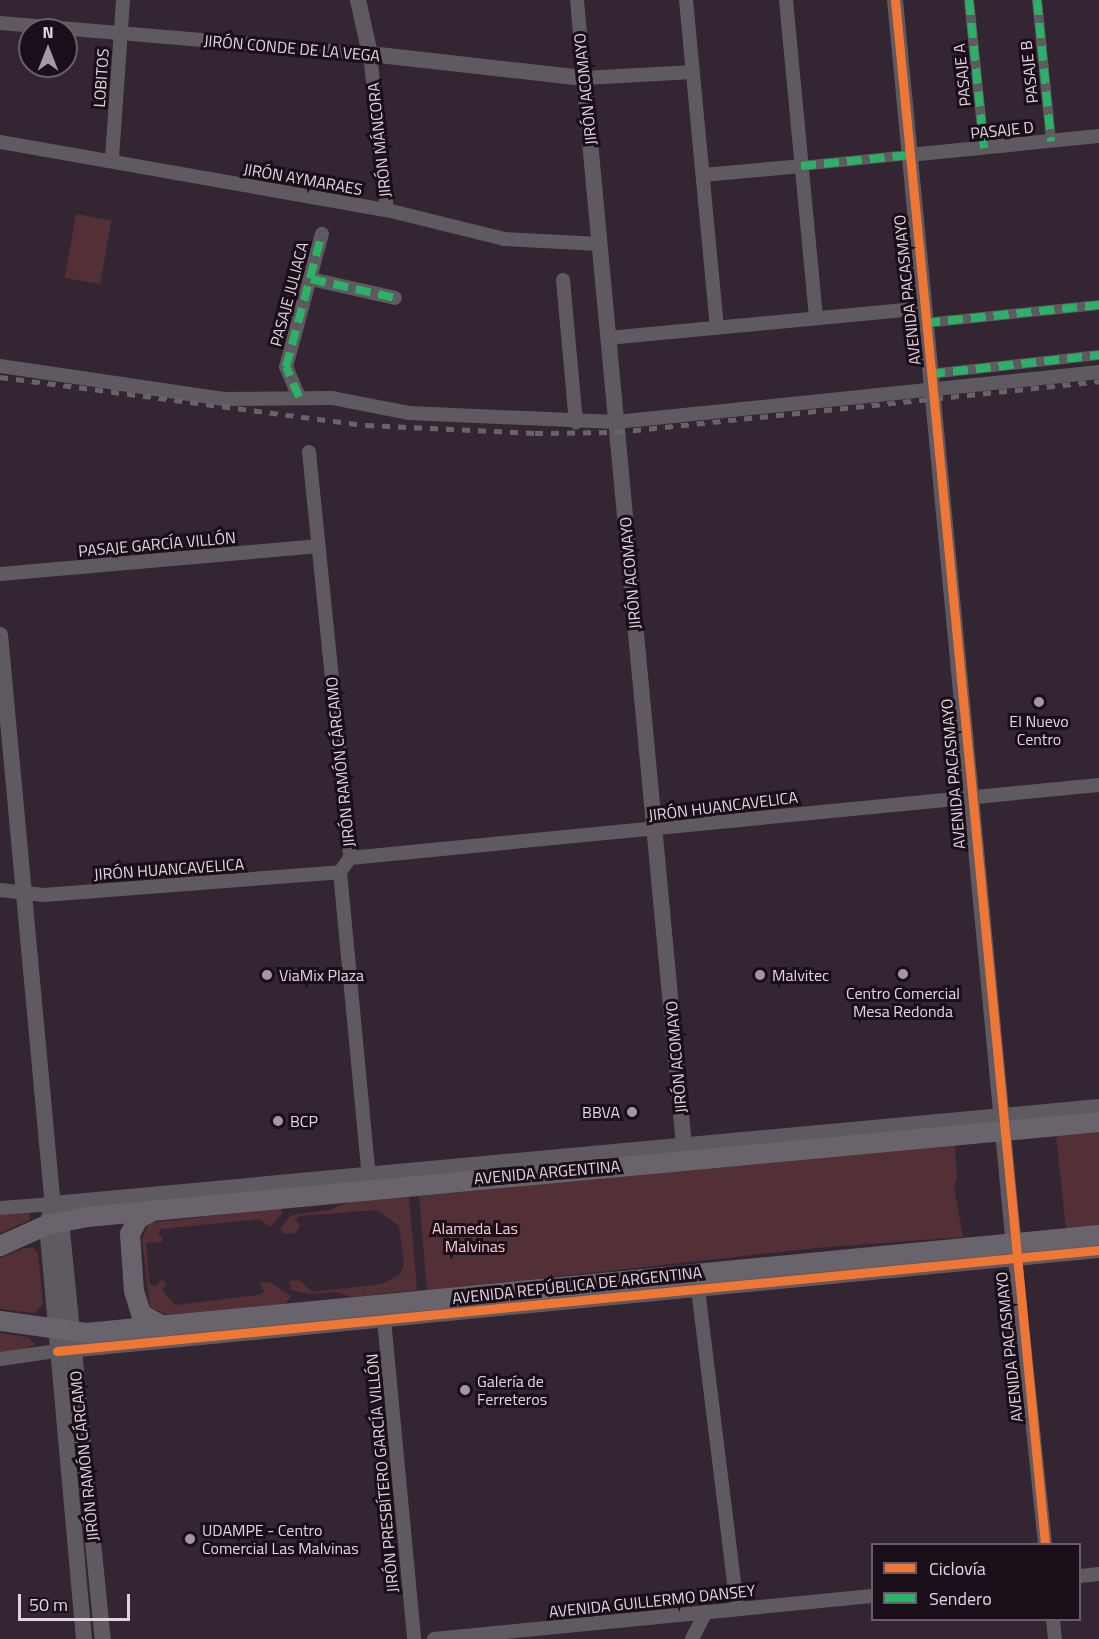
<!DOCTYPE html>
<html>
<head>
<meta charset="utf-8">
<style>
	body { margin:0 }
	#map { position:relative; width:1099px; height:1639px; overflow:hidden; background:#332632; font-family:"Titillium Web",sans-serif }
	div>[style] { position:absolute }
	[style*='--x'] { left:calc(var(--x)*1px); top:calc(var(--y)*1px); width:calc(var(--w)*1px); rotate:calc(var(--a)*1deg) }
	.green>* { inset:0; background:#523035; transform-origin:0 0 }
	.pedestrian>* { height:10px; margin:-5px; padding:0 5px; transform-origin:5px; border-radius:5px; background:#5e5a60 }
	.minor>* { height:14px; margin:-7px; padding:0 7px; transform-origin:7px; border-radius:7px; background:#5e5a60 }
	.tertiary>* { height:16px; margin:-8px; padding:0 8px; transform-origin:8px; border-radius:8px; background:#5e5a60 }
	.secondary>* { height:20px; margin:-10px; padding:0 10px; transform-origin:10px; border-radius:10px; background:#69646b }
	.rail>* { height:4.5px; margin-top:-2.25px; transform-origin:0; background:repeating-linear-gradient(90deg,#696269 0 8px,transparent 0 16px) }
	.quiet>* { height:8px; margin-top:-4px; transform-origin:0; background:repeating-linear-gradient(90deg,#2db169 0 15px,transparent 0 23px) }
	.cycleway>* { height:9px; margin:-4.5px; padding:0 4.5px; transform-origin:4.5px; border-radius:4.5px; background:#f07635 }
	.dots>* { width:16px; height:16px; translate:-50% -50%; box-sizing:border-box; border:3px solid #1a0f18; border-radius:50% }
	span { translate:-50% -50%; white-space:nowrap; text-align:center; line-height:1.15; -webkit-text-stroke:6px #1a0f18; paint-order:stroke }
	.street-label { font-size:16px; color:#e2d3e0 }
	.poi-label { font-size:16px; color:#e2d3e0 }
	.left { translate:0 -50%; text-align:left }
	.right { translate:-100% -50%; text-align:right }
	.park-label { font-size:16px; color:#f9cbcf }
	.legend { position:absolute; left:871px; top:1543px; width:210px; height:78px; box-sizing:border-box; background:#1a0f18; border:2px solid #6a5d68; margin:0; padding:8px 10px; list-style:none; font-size:18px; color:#e2d3e0 }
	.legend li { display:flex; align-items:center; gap:12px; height:30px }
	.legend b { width:30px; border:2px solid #6a5d68 }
	.north { position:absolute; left:18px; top:18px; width:60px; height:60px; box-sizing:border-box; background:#1a0f18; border:2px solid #6a5d68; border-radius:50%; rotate:0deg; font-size:16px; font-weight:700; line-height:24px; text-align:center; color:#e2d3e0 }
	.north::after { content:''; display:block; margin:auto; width:21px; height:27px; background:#a596a3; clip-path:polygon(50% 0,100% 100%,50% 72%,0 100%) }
	.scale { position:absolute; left:18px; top:1594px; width:112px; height:27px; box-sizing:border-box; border:3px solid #e2d3e0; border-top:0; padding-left:8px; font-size:18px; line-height:21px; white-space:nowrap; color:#e2d3e0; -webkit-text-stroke:4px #1a0f18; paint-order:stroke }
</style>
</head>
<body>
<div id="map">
	<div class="green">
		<i style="left:76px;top:214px;width:36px;height:65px;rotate:10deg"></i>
		<i style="clip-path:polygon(1099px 1131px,1099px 1226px,1066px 1229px,1056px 1135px)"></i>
		<i style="clip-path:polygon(955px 1144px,957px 1179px,954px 1186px,963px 1237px,816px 1248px,427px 1291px,419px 1196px)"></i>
		<i style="clip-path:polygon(409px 1197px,417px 1290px,352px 1297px,335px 1292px,309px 1294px,292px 1290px,288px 1281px,300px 1280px,312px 1292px,382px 1284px,400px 1274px,404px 1264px,399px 1226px,377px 1210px,299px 1216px,295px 1219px,300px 1226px,295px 1233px,285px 1234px,280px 1229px,291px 1215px,329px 1210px,352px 1201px)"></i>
		<i style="clip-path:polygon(281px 1208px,282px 1214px,270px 1227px,260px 1219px,161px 1229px,158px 1232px,163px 1239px,161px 1242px,146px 1243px,149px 1283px,154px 1287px,162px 1280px,166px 1285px,162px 1290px,175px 1305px,259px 1295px,264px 1292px,260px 1283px,270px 1282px,291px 1296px,285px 1304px,167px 1315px,150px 1307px,142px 1239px,149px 1223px)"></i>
		<i style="clip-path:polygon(29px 1210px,30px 1220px,0 1233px,0 1213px)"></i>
		<i style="clip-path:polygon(24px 1248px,33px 1248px,38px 1253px,43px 1304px,35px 1313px,0 1309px,0 1258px)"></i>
		<i style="clip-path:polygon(0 1333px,28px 1337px,35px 1345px,0 1356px)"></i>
	</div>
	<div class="pedestrian">
		<i style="--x:969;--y:0;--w:149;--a:84.2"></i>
		<i style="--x:1037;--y:0;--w:142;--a:84.3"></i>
		<i style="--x:801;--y:166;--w:109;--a:-5.8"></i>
		<i style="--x:925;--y:323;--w:175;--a:-5.9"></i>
		<i style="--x:930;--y:374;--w:170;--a:-6.4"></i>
	</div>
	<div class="minor">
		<i style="--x:577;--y:0;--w:78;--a:84.9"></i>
		<i style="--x:584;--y:78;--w:109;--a:-3.2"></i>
		<i style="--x:686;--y:0;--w:329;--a:84.6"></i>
		<i style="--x:786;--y:0;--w:319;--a:84.6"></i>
		<i style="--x:0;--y:23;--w:371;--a:4.8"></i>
		<i style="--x:370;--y:54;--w:157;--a:83.8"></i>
		<i style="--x:0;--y:142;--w:393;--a:10"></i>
		<i style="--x:387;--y:210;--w:121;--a:13.9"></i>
		<i style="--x:504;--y:239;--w:96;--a:3"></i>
		<i style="--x:909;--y:155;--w:191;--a:-5.7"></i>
		<i style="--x:112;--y:158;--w:158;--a:-86"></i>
		<i style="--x:703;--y:175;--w:98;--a:-5.2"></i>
		<i style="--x:311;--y:279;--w:86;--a:12.7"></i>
		<i style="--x:563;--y:280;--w:143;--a:84.8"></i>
		<i style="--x:608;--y:338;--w:316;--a:-5.4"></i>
		<i style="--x:0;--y:366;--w:226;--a:8.4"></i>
		<i style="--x:224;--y:399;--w:108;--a:-0.5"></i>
		<i style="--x:332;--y:398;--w:78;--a:11"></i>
		<i style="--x:409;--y:413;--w:207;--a:2.5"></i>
		<i style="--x:616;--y:422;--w:486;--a:-5.9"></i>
		<i style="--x:299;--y:397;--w:33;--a:-113"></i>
		<i style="--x:286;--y:367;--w:138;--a:-74.9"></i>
		<i style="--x:309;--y:452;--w:408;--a:84.2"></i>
		<i style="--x:350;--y:858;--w:17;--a:126"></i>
		<i style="--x:340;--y:872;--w:305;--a:84.6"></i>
		<i style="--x:0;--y:574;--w:318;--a:-5"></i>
		<i style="--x:350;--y:858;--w:753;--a:-5.57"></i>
		<i style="--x:0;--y:890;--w:44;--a:6.5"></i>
		<i style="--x:44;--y:895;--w:297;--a:-4.4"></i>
		<i style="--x:0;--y:1208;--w:53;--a:-4.3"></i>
		<i style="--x:1015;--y:1258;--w:288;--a:84"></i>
		<i style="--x:697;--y:1281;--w:330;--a:83"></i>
		<i style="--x:383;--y:1309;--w:331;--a:84.6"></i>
		<i style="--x:0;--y:1359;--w:58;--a:-8"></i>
		<i style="--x:1080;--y:1576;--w:19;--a:-6"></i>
		<i style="--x:1053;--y:1620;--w:19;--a:84"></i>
		<i style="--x:434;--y:1639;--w:440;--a:-5.6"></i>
		<i style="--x:692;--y:1639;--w:30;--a:-63"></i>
	</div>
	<div class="tertiary">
		<i style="--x:358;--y:0;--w:55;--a:77.5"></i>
		<i style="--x:370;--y:54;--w:215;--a:6.4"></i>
		<i style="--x:584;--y:78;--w:1073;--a:84.65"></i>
		<i style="--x:895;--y:0;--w:1264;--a:84.55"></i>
		<i style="--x:0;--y:635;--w:553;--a:84.71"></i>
		<i style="--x:51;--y:1186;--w:18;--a:84"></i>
		<i style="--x:53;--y:1204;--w:22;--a:106"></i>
		<i style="--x:47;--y:1225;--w:416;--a:84.9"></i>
		<i style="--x:53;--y:1204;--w:1050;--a:-5.3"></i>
		<i style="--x:56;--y:1211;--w:11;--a:63"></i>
		<i style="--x:61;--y:1221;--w:420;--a:84.3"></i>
		<i style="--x:57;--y:1351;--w:1047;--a:-5.54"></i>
	</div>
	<div class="secondary">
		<i style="--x:153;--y:1211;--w:17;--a:152"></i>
		<i style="--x:138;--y:1219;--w:17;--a:118"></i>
		<i style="--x:130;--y:1234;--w:57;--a:86"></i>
		<i style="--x:134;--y:1291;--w:24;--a:73"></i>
		<i style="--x:141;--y:1314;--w:25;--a:29"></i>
		<i style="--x:0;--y:1246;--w:51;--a:-24.1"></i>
		<i style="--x:47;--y:1225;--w:41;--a:-11.3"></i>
		<i style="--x:87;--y:1217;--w:1016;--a:-5.36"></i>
		<i style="--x:0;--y:1321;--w:87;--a:7.9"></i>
		<i style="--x:86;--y:1333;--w:1018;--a:-5.53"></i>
	</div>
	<div class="rail">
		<i style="--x:0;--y:377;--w:369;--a:7.5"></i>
		<i style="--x:366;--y:425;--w:169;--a:2.7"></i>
		<i style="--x:535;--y:433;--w:82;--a:-0.7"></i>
		<i style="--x:617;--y:432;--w:485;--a:-6"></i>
	</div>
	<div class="quiet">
		<i style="--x:969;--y:0;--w:149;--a:84.2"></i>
		<i style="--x:1037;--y:0;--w:142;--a:84.3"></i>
		<i style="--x:801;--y:166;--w:109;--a:-5.8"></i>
		<i style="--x:311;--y:279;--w:86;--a:12.7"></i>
		<i style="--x:925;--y:323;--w:175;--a:-5.9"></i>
		<i style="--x:930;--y:374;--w:170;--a:-6.4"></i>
		<i style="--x:299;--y:397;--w:33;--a:-113"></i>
		<i style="--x:286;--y:367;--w:138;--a:-74.9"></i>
	</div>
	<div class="cycleway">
		<i style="--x:895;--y:0;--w:1551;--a:84.45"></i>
		<i style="--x:57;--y:1351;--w:1047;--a:-5.54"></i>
	</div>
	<div class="dots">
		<i style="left:1039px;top:702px;background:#a596a3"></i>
		<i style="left:903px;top:974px;background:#a596a3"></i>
		<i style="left:267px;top:975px;background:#a596a3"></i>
		<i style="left:760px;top:975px;background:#a596a3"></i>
		<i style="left:632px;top:1112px;background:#a596a3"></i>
		<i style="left:278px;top:1121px;background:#a596a3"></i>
		<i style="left:465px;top:1390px;background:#a596a3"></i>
		<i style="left:190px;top:1539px;background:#a596a3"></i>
	</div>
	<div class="street-label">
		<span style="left:292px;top:48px;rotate:5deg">JIRÓN CONDE DE LA VEGA</span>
		<span style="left:1029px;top:72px;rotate:-96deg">PASAJE B</span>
		<span style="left:962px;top:75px;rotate:-96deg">PASAJE A</span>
		<span style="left:101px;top:78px;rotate:-86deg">LOBITOS</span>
		<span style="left:585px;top:89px;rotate:-96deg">JIRÓN ACOMAYO</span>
		<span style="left:1002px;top:130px;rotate:-6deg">PASAJE D</span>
		<span style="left:379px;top:140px;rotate:-96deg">JIRÓN MÁNCORA</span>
		<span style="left:303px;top:179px;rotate:10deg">JIRÓN AYMARAES</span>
		<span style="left:907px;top:290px;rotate:-96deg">AVENIDA PACASMAYO</span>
		<span style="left:289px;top:294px;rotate:-75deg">PASAJE JULIACA</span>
		<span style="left:157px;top:544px;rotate:-5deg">PASAJE GARCÍA VILLÓN</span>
		<span style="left:630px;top:573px;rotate:-95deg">JIRÓN ACOMAYO</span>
		<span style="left:340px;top:762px;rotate:-96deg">JIRÓN RAMÓN CÁRCAMO</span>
		<span style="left:953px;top:774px;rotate:-95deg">AVENIDA PACASMAYO</span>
		<span style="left:723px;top:806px;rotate:-7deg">JIRÓN HUANCAVELICA</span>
		<span style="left:169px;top:869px;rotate:-4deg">JIRÓN HUANCAVELICA</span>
		<span style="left:676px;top:1057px;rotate:-95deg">JIRÓN ACOMAYO</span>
		<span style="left:547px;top:1172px;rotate:-5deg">AVENIDA ARGENTINA</span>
		<span style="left:577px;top:1285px;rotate:-6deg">AVENIDA REPÚBLICA DE ARGENTINA</span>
		<span style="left:1009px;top:1347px;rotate:-96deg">AVENIDA PACASMAYO</span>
		<span style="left:84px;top:1456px;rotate:-96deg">JIRÓN RAMÓN CÁRCAMO</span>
		<span style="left:382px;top:1473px;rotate:-95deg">JIRÓN PRESBÍTERO GARCÍA VILLÓN</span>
		<span style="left:652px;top:1601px;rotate:-6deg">AVENIDA GUILLERMO DANSEY</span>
	</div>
	<div class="poi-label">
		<span style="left:1039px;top:730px">El Nuevo<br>Centro</span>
		<span class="left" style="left:279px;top:975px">ViaMix Plaza</span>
		<span class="left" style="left:772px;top:975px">Malvitec</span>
		<span style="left:903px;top:1002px">Centro Comercial<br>Mesa Redonda</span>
		<span class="right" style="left:620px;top:1112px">BBVA</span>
		<span class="left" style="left:290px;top:1121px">BCP</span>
		<span class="left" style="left:477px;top:1390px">Galería de<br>Ferreteros</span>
		<span class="left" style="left:202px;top:1539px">UDAMPE - Centro<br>Comercial Las Malvinas</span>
	</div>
	<div class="park-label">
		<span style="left:475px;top:1237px">Alameda Las<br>Malvinas</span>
	</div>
	<ul class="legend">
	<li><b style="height:8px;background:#f07635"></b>Ciclovía</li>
	<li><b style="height:8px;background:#2db169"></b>Sendero</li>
	</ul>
	<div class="north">N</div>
	<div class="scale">50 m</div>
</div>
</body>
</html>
